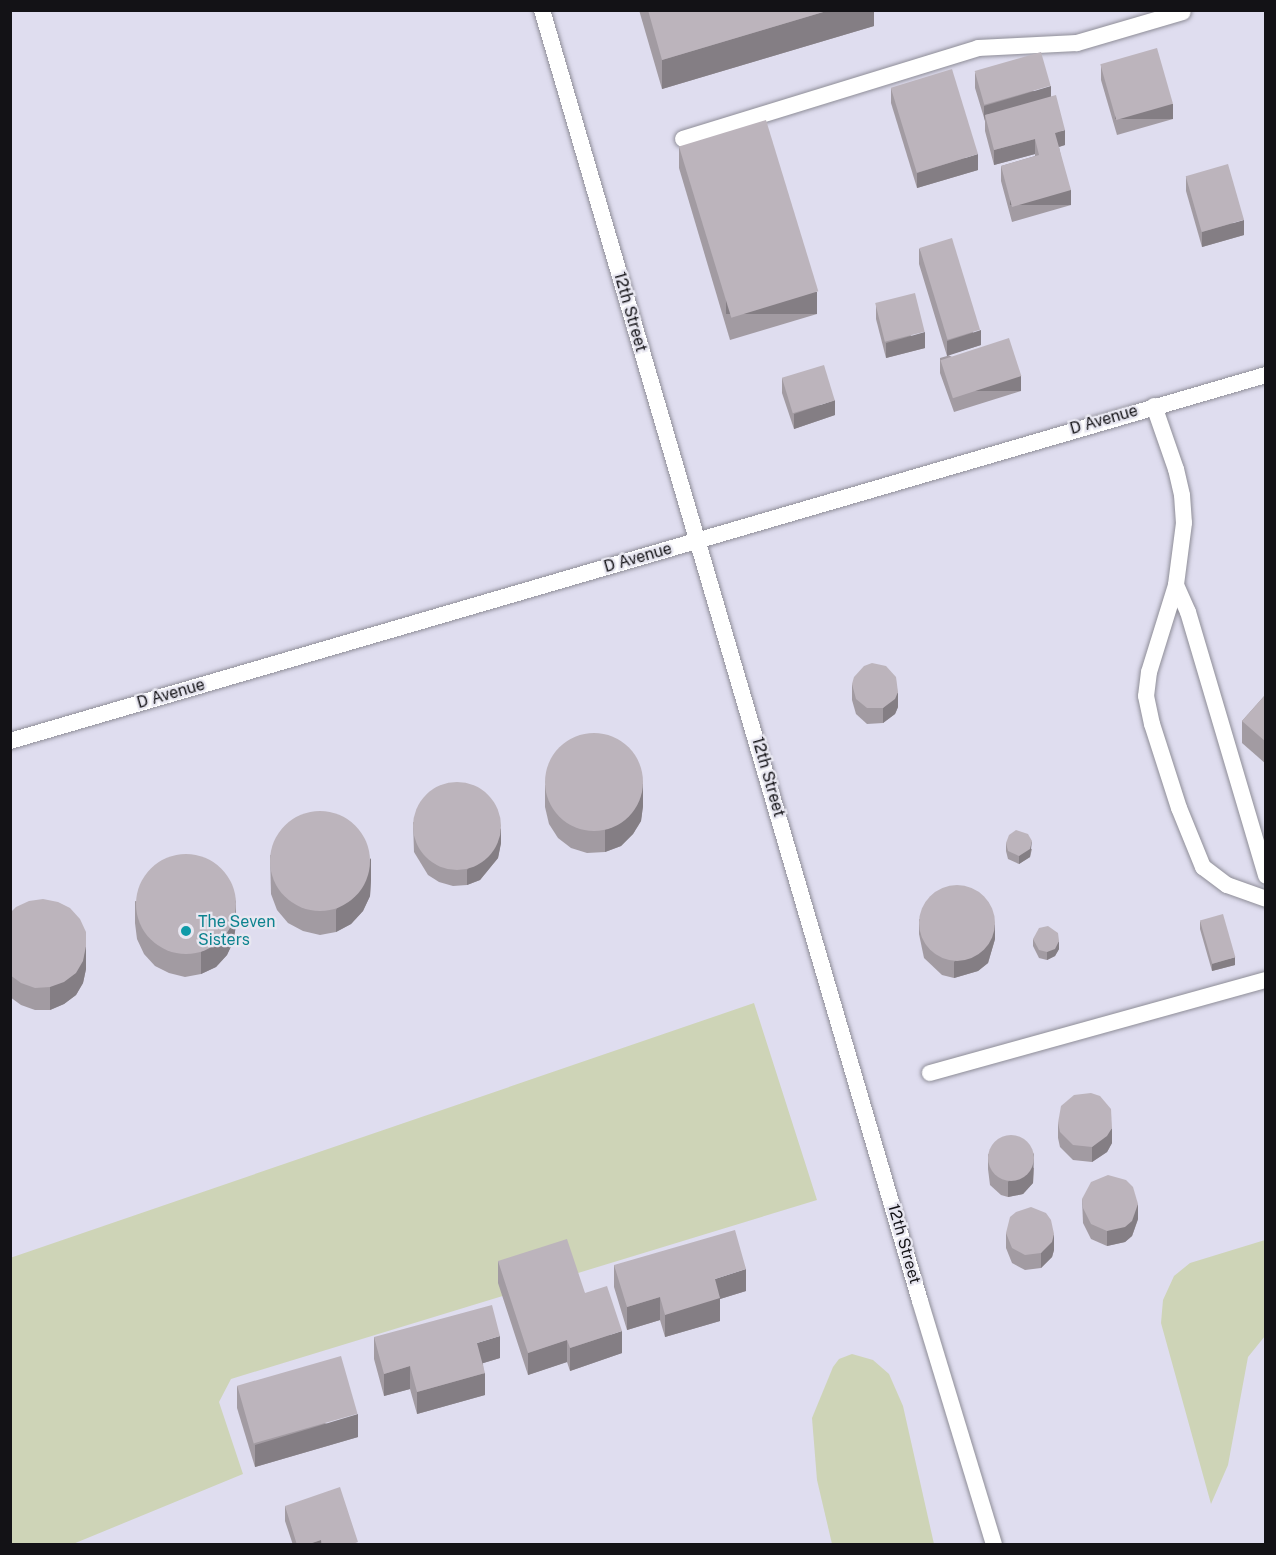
<!DOCTYPE html>
<html>
<head>
<meta charset="utf-8">
<style>
	body { margin:0 }
	#map { position:relative; width:1276px; height:1555px; overflow:hidden; background:#e8e7f1; font-family:"Public Sans",sans-serif }
	div>[style] { position:absolute }
	[style*='--x'] { left:calc(var(--x)*1px); top:calc(var(--y)*1px); width:calc(var(--w)*1px); rotate:calc(var(--a)*1deg) }
	.built>* { inset:0; background:#dfddef; transform-origin:0 0 }
	.green>* { inset:0; background:#ced4b7 }
	.roads { filter:drop-shadow(0 0 2px #8e8d97) drop-shadow(0 0 2px #8e8d97) }
	.lane>* { height:16px; margin:-8px; padding:0 8px; transform-origin:8px; border-radius:8px; background:#fff }
	.wall>* { inset:0; background:#a29ba2 }
	.shaded-wall>* { inset:0; background:#847e84; transform-origin:0 0 }
	.building>* { inset:0; background:#bcb4bc; transform-origin:0 0 }
	.round { border-radius:50% }
	.dots>* { width:16px; height:16px; translate:-50% -50%; box-sizing:border-box; border:3px solid #e8e7f1; border-radius:50% }
	span { translate:-50% -50%; white-space:nowrap; text-align:center; line-height:1.15; -webkit-text-stroke:4.5px #e8e7f1; paint-order:stroke }
	.street-label { font-size:16px; color:#131216 }
	.culture-label { font-size:16px; color:#0d838f }
	.left { translate:0 -50%; text-align:left }
	.frame { position:absolute; inset:0; border:12px solid #131216; pointer-events:none }
</style>
</head>
<body>
<div id="map">
	<div class="built">
		<i style="left:11px;top:11px;width:1254px;height:1533px"></i>
	</div>
	<div class="green">
		<i style="clip-path:polygon(754px 1003px,817px 1200px,231px 1379px,219px 1402px,243px 1474px,73px 1544px,11px 1544px,10px 1258px)"></i>
		<i style="clip-path:polygon(1265px 1240px,1265px 1336px,1248px 1357px,1228px 1465px,1211px 1504px,1161px 1323px,1163px 1300px,1174px 1276px,1190px 1263px)"></i>
		<i style="clip-path:polygon(852px 1354px,873px 1360px,889px 1374px,903px 1406px,934px 1544px,832px 1544px,817px 1480px,812px 1418px,833px 1367px,839px 1359px)"></i>
	</div>
	<div class="roads">
		<div class="lane">
			<i style="--x:542;--y:10;--w:1345;--a:73.68"></i>
			<i style="--x:920;--y:1301;--w:254;--a:73.1"></i>
			<i style="--x:683;--y:139;--w:309;--a:-17.1"></i>
			<i style="--x:978;--y:48;--w:99;--a:-2.9"></i>
			<i style="--x:1077;--y:43;--w:110;--a:-16.3"></i>
			<i style="--x:1154;--y:406;--w:67;--a:70.8"></i>
			<i style="--x:1176;--y:469;--w:27;--a:77"></i>
			<i style="--x:1182;--y:495;--w:28;--a:86"></i>
			<i style="--x:1184;--y:523;--w:63;--a:97.4"></i>
			<i style="--x:1176;--y:585;--w:30;--a:66"></i>
			<i style="--x:1188;--y:612;--w:275;--a:73.5"></i>
			<i style="--x:1176;--y:585;--w:91;--a:107.2"></i>
			<i style="--x:1149;--y:672;--w:24;--a:97"></i>
			<i style="--x:1146;--y:696;--w:29;--a:78"></i>
			<i style="--x:1152;--y:724;--w:88;--a:72.2"></i>
			<i style="--x:1179;--y:808;--w:64;--a:67.9"></i>
			<i style="--x:1203;--y:867;--w:30;--a:37"></i>
			<i style="--x:1227;--y:885;--w:41;--a:19.7"></i>
			<i style="--x:10;--y:741;--w:1308;--a:-16.25"></i>
			<i style="--x:930;--y:1073;--w:349;--a:-15.5"></i>
		</div>
	</div>
	<div class="wall">
		<i style="clip-path:polygon(639px 10px,874px 10px,874px 26px,662px 89px)"></i>
		<i style="clip-path:polygon(1101px 65px,1173px 119px,1117px 135px,1101px 80px)"></i>
		<i style="clip-path:polygon(975px 73px,1051px 96px,1065px 145px,1059px 147px,1071px 205px,1012px 222px,1001px 181px,1001px 166px,1035px 156px,1035px 154px,994px 165px,985px 131px,985px 121px,975px 88px)"></i>
		<i style="clip-path:polygon(891px 88px,978px 170px,917px 188px,891px 103px)"></i>
		<i style="clip-path:polygon(679px 146px,817px 314px,730px 340px,679px 168px)"></i>
		<i style="clip-path:polygon(1186px 176px,1244px 235px,1202px 247px,1186px 191px)"></i>
		<i style="clip-path:polygon(919px 248px,981px 345px,948px 355px,1021px 391px,954px 412px,940px 373px,940px 358px,947px 356px,919px 264px)"></i>
		<i style="clip-path:polygon(876px 304px,925px 348px,886px 358px,876px 319px)"></i>
		<i style="clip-path:polygon(782px 378px,835px 415px,794px 429px,782px 393px)"></i>
		<i style="clip-path:polygon(852px 684px,898px 707px,895px 714px,883px 723px,867px 724px,856px 714px,852px 700px)"></i>
		<i style="clip-path:polygon(1266px 694px,1266px 764px,1242px 743px,1242px 721px)"></i>
		<i style="clip-path:polygon(545px 785px,643px 806px,641px 821px,633px 834px,621px 846px,605px 852px,587px 853px,571px 848px,558px 838px,549px 824px,545px 807px)"></i>
		<i style="clip-path:polygon(413px 822px,501px 843px,498px 858px,480px 880px,467px 885px,453px 886px,439px 882px,428px 875px,414px 852px)"></i>
		<i style="clip-path:polygon(1006px 843px,1032px 849px,1030px 857px,1019px 864px,1008px 859px,1006px 851px)"></i>
		<i style="clip-path:polygon(270px 855px,371px 880px,370px 896px,363px 911px,351px 924px,336px 932px,320px 935px,303px 931px,288px 923px,277px 910px,271px 894px)"></i>
		<i style="clip-path:polygon(135px 901px,236px 923px,234px 940px,227px 955px,216px 967px,201px 974px,185px 977px,169px 973px,155px 966px,144px 954px,137px 939px,135px 923px)"></i>
		<i style="clip-path:polygon(10px 913px,86px 969px,83px 983px,76px 995px,64px 1004px,50px 1010px,35px 1010px,21px 1005px,10px 997px)"></i>
		<i style="clip-path:polygon(919px 919px,995px 939px,988px 963px,978px 971px,954px 978px,942px 975px,924px 958px,919px 934px)"></i>
		<i style="clip-path:polygon(1200px 921px,1235px 965px,1212px 971px,1200px 929px)"></i>
		<i style="clip-path:polygon(1033px 939px,1059px 949px,1055px 956px,1047px 960px,1039px 958px,1033px 946px)"></i>
		<i style="clip-path:polygon(1058px 1123px,1112px 1143px,1107px 1152px,1092px 1162px,1073px 1160px,1060px 1147px,1058px 1138px)"></i>
		<i style="clip-path:polygon(988px 1154px,1034px 1168px,1033px 1183px,1023px 1194px,1008px 1197px,1001px 1195px,990px 1185px,988px 1169px)"></i>
		<i style="clip-path:polygon(1082px 1199px,1138px 1219px,1132px 1236px,1125px 1242px,1107px 1246px,1091px 1239px,1083px 1223px)"></i>
		<i style="clip-path:polygon(1006px 1233px,1054px 1250px,1052px 1257px,1041px 1268px,1025px 1270px,1012px 1263px,1006px 1248px)"></i>
		<i style="clip-path:polygon(498px 1261px,585px 1293px,622px 1353px,570px 1371px,567px 1362px,528px 1375px,498px 1283px)"></i>
		<i style="clip-path:polygon(614px 1265px,746px 1291px,720px 1299px,720px 1321px,665px 1337px,660px 1320px,627px 1330px,614px 1287px)"></i>
		<i style="clip-path:polygon(374px 1337px,500px 1358px,483px 1363px,485px 1395px,417px 1414px,410px 1389px,384px 1396px,374px 1359px)"></i>
		<i style="clip-path:polygon(237px 1386px,358px 1437px,255px 1467px,237px 1408px)"></i>
		<i style="clip-path:polygon(285px 1506px,358px 1545px,293px 1545px,285px 1521px)"></i>
	</div>
	<div class="shaded-wall">
		<i style="clip-path:polygon(830px 10px,874px 10px,874px 26px,662px 89px,662px 60px)"></i>
		<i style="clip-path:polygon(1051px 86px,1051px 101px,985px 115px,984px 121px,984px 106px)"></i>
		<i style="left:1173px;top:104px;width:15px;height:58px;rotate:90deg"></i>
		<i style="clip-path:polygon(1065px 130px,1065px 145px,1055px 148px,1055px 133px)"></i>
		<i style="clip-path:polygon(1035px 139px,1035px 154px,994px 165px,994px 150px)"></i>
		<i style="clip-path:polygon(978px 154px,978px 170px,917px 188px,917px 173px)"></i>
		<i style="left:1071px;top:190px;width:15px;height:61px;rotate:90deg"></i>
		<i style="clip-path:polygon(1244px 220px,1244px 235px,1202px 247px,1202px 232px)"></i>
		<i style="left:817px;top:292px;width:22px;height:91px;rotate:90deg"></i>
		<i style="clip-path:polygon(981px 330px,981px 345px,947px 356px,947px 341px)"></i>
		<i style="clip-path:polygon(925px 332px,925px 348px,886px 358px,886px 343px)"></i>
		<i style="left:1021px;top:376px;width:15px;height:70px;rotate:90deg"></i>
		<i style="clip-path:polygon(835px 400px,835px 415px,794px 429px,794px 414px)"></i>
		<i style="clip-path:polygon(898px 692px,898px 707px,895px 714px,883px 723px,883px 708px)"></i>
		<i style="clip-path:polygon(643px 783px,643px 806px,641px 821px,633px 834px,621px 846px,605px 852px,605px 830px)"></i>
		<i style="clip-path:polygon(501px 828px,501px 843px,498px 858px,480px 880px,467px 885px,467px 870px)"></i>
		<i style="clip-path:polygon(1032px 841px,1030px 857px,1019px 864px,1019px 856px)"></i>
		<i style="clip-path:polygon(371px 858px,371px 880px,370px 896px,363px 911px,351px 924px,336px 932px,336px 910px)"></i>
		<i style="clip-path:polygon(236px 900px,236px 923px,234px 940px,227px 955px,216px 967px,201px 974px,201px 952px)"></i>
		<i style="clip-path:polygon(995px 924px,995px 939px,988px 963px,978px 971px,954px 978px,954px 962px)"></i>
		<i style="clip-path:polygon(1059px 941px,1059px 949px,1055px 956px,1047px 960px,1047px 952px)"></i>
		<i style="clip-path:polygon(86px 946px,86px 969px,83px 983px,76px 995px,64px 1004px,50px 1010px,50px 987px)"></i>
		<i style="clip-path:polygon(1235px 957px,1235px 965px,1212px 971px,1212px 964px)"></i>
		<i style="clip-path:polygon(1112px 1128px,1112px 1143px,1107px 1152px,1092px 1162px,1092px 1147px)"></i>
		<i style="clip-path:polygon(1034px 1153px,1033px 1183px,1023px 1194px,1008px 1197px,1008px 1182px)"></i>
		<i style="clip-path:polygon(1138px 1204px,1138px 1219px,1132px 1236px,1125px 1242px,1107px 1246px,1107px 1231px)"></i>
		<i style="clip-path:polygon(1054px 1234px,1054px 1250px,1052px 1257px,1041px 1268px,1041px 1253px)"></i>
		<i style="clip-path:polygon(746px 1269px,746px 1291px,720px 1299px,720px 1321px,665px 1337px,665px 1315px,715px 1279px)"></i>
		<i style="clip-path:polygon(660px 1297px,660px 1320px,627px 1330px,627px 1307px)"></i>
		<i style="clip-path:polygon(622px 1331px,622px 1353px,570px 1371px,570px 1348px)"></i>
		<i style="clip-path:polygon(500px 1336px,500px 1358px,477px 1365px,477px 1343px)"></i>
		<i style="clip-path:polygon(567px 1340px,567px 1362px,528px 1375px,528px 1353px)"></i>
		<i style="clip-path:polygon(410px 1366px,410px 1389px,384px 1396px,384px 1374px)"></i>
		<i style="clip-path:polygon(485px 1373px,485px 1395px,417px 1414px,417px 1392px)"></i>
		<i style="clip-path:polygon(358px 1414px,358px 1437px,255px 1467px,255px 1445px)"></i>
		<i style="clip-path:polygon(321px 1540px,321px 1545px,306px 1545px)"></i>
	</div>
	<div class="building">
		<i style="clip-path:polygon(648px 10px,830px 10px,662px 60px)"></i>
		<i style="left:1157px;top:48px;width:58px;height:59px;rotate:74deg"></i>
		<i style="left:1041px;top:52px;width:35px;height:69px;rotate:74deg"></i>
		<i style="left:952px;top:69px;width:89px;height:64px;rotate:73deg"></i>
		<i style="clip-path:polygon(1056px 95px,1065px 130px,1055px 133px,1071px 190px,1012px 207px,1001px 166px,1039px 155px,1035px 139px,994px 150px,985px 115px)"></i>
		<i style="left:766px;top:120px;width:179px;height:91px;rotate:73deg"></i>
		<i style="left:1228px;top:164px;width:58px;height:44px;rotate:74deg"></i>
		<i style="left:952px;top:238px;width:96px;height:34px;rotate:73deg"></i>
		<i style="left:915px;top:293px;width:40px;height:41px;rotate:76deg"></i>
		<i style="left:1009px;top:338px;width:40px;height:72px;rotate:72deg"></i>
		<i style="left:824px;top:365px;width:37px;height:44px;rotate:73deg"></i>
		<i style="clip-path:polygon(872px 663px,886px 666px,896px 677px,898px 692px,895px 699px,883px 708px,867px 708px,856px 699px,852px 684px,854px 677px,864px 666px)"></i>
		<i style="clip-path:polygon(1266px 694px,1266px 742px,1242px 721px)"></i>
		<i class="round" style="left:545px;top:733px;width:98px;height:98px"></i>
		<i class="round" style="left:413px;top:782px;width:88px;height:88px"></i>
		<i class="round" style="left:270px;top:811px;width:100px;height:100px"></i>
		<i style="clip-path:polygon(1016px 830px,1028px 834px,1032px 841px,1030px 849px,1019px 856px,1008px 851px,1006px 843px,1009px 835px)"></i>
		<i class="round" style="left:136px;top:854px;width:100px;height:100px"></i>
		<i class="round" style="left:919px;top:885px;width:76px;height:76px"></i>
		<i style="clip-path:polygon(43px 899px,58px 902px,70px 908px,80px 919px,86px 932px,86px 946px,83px 961px,76px 973px,64px 982px,50px 987px,35px 988px,21px 983px,10px 975px,10px 913px,16px 907px,29px 901px)"></i>
		<i style="left:1223px;top:914px;width:45px;height:24px;rotate:74deg"></i>
		<i style="clip-path:polygon(1048px 926px,1058px 933px,1059px 941px,1055px 949px,1047px 952px,1039px 950px,1033px 939px,1039px 928px)"></i>
		<i style="clip-path:polygon(1091px 1093px,1100px 1096px,1111px 1109px,1112px 1128px,1107px 1136px,1092px 1147px,1073px 1145px,1060px 1132px,1058px 1123px,1061px 1106px,1074px 1095px)"></i>
		<i class="round" style="left:988px;top:1135px;width:46px;height:46px"></i>
		<i style="clip-path:polygon(1108px 1175px,1126px 1180px,1133px 1187px,1138px 1204px,1132px 1221px,1125px 1227px,1107px 1231px,1091px 1224px,1083px 1208px,1082px 1199px,1091px 1182px)"></i>
		<i style="clip-path:polygon(1031px 1207px,1046px 1213px,1051px 1220px,1054px 1234px,1052px 1242px,1041px 1253px,1025px 1255px,1012px 1248px,1006px 1233px,1010px 1217px,1016px 1212px)"></i>
		<i style="clip-path:polygon(735px 1230px,746px 1269px,715px 1279px,720px 1298px,665px 1315px,660px 1297px,627px 1307px,614px 1265px)"></i>
		<i style="clip-path:polygon(567px 1239px,585px 1293px,607px 1286px,622px 1331px,570px 1348px,567px 1340px,528px 1353px,498px 1261px)"></i>
		<i style="clip-path:polygon(492px 1305px,500px 1336px,477px 1343px,485px 1373px,417px 1392px,410px 1366px,384px 1374px,374px 1337px)"></i>
		<i style="left:341px;top:1356px;width:60px;height:108px;rotate:74deg"></i>
		<i style="clip-path:polygon(340px 1487px,358px 1542px,350px 1545px,322px 1545px,321px 1540px,306px 1545px,297px 1545px,285px 1506px)"></i>
	</div>
	<div class="dots">
		<i style="left:186px;top:931px;background:#0f9aa8"></i>
	</div>
	<div class="street-label">
		<span style="left:630px;top:312px;rotate:74deg">12th Street</span>
		<span style="left:1104px;top:420px;rotate:-16deg">D Avenue</span>
		<span style="left:638px;top:558px;rotate:-16deg">D Avenue</span>
		<span style="left:171px;top:694px;rotate:-16deg">D Avenue</span>
		<span style="left:768px;top:777px;rotate:74deg">12th Street</span>
		<span style="left:904px;top:1244px;rotate:74deg">12th Street</span>
	</div>
	<div class="culture-label">
		<span class="left" style="left:198px;top:931px">The Seven<br>Sisters</span>
	</div>
	<div class="frame"></div>
</div>
</body>
</html>
